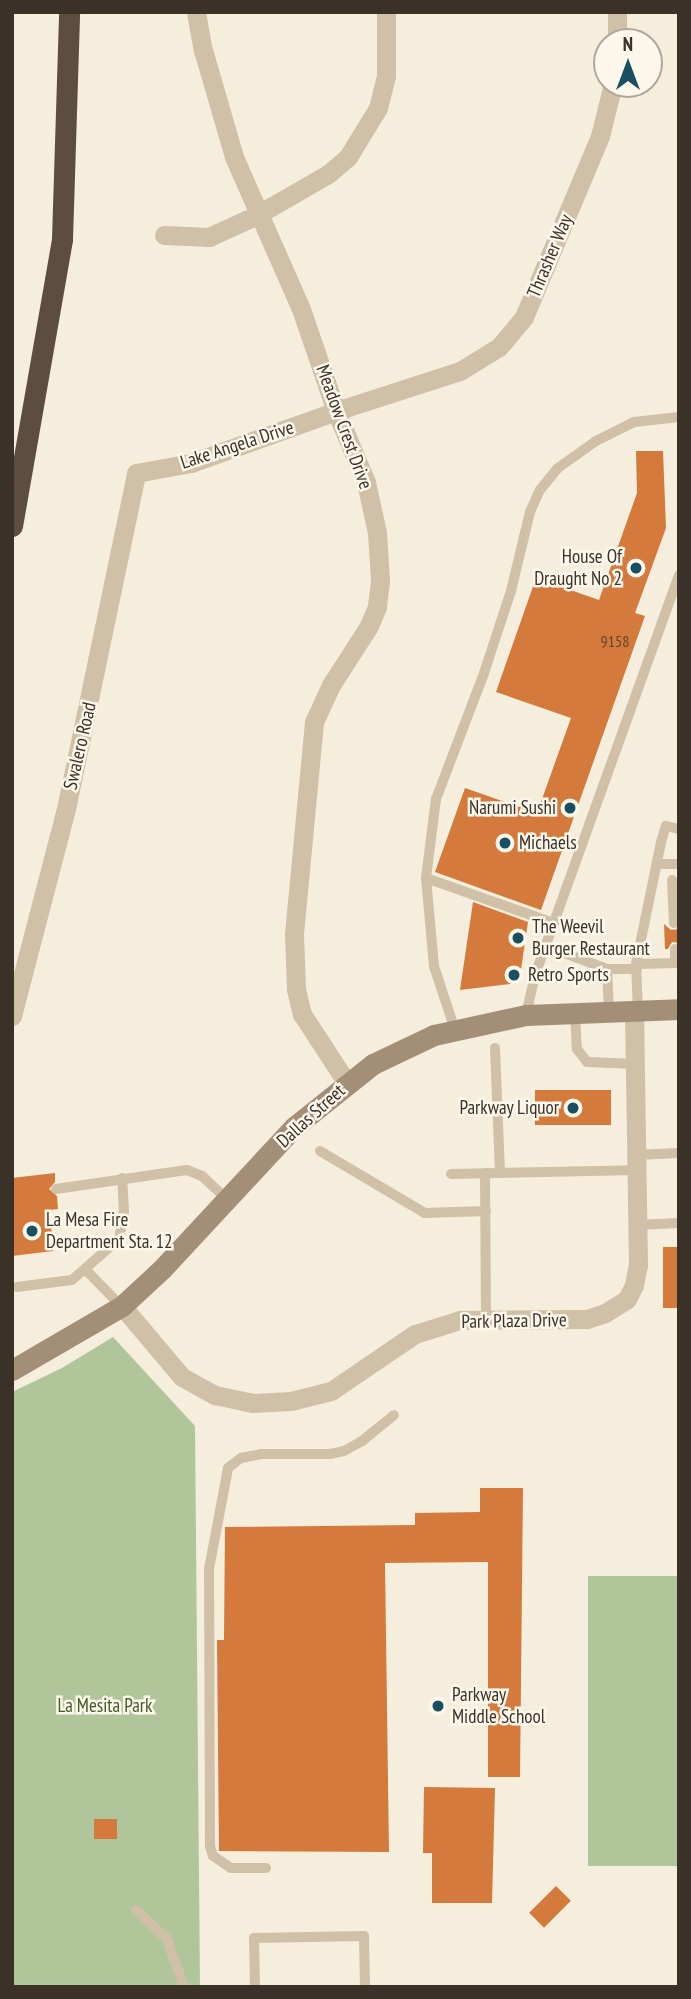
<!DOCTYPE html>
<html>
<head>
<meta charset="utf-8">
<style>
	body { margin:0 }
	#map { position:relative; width:691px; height:1999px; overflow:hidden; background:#f5eedd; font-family:"PT Sans Narrow",sans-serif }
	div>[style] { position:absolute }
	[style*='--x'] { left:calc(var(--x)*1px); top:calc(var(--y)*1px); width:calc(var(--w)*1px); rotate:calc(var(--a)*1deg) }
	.green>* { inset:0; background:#b0c69a; transform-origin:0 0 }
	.building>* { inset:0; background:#d37a3c; transform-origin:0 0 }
	.lane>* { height:10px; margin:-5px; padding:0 5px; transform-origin:5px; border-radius:5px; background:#cfc0a7 }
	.street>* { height:19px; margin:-9.5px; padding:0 9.5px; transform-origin:9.5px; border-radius:9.5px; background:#cfc0a7 }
	.secondary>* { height:21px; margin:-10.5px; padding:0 10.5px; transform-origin:10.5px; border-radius:10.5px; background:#a38f78 }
	.highway>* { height:21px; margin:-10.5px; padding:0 10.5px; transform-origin:10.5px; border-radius:10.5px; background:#5c4d3e }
	.dots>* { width:19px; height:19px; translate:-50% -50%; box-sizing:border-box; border:4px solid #fcf7ea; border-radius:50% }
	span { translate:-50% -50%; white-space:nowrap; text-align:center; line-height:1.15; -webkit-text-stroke:5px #fcf7ea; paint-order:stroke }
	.number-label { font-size:16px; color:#60432d }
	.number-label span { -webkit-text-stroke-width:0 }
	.street-label { font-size:19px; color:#3a3128 }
	.poi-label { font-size:19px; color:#3a3128 }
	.right { translate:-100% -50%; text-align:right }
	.left { translate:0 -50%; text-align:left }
	.park-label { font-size:19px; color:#415c29 }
	.frame { position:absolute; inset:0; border:14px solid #3a3128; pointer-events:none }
	.north { position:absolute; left:593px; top:28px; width:70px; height:70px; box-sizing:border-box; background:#fcf7ea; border:2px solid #aea89c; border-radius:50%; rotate:0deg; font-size:19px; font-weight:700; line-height:28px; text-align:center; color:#3a3128 }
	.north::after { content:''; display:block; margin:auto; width:24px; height:32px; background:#185061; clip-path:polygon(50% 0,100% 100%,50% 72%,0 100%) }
</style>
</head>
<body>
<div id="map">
	<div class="green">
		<i style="clip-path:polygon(113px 1337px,195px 1426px,200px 1987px,12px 1987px,12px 1392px,62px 1368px)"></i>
		<i style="left:679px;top:1576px;width:290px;height:91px;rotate:90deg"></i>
	</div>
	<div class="building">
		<i style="clip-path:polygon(636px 451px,663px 451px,666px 528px,635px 613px,645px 616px,541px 910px,435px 872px,465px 788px,537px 813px,571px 718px,496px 692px,536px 578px,599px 600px,637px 493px)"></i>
		<i style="clip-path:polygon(473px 902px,528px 922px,519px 983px,460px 990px)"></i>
		<i style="clip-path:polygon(664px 924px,671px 930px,679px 929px,679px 943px,672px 942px,668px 949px,665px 949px)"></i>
		<i style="left:611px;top:1090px;width:35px;height:76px;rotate:90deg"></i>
		<i style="clip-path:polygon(55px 1173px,55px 1182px,49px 1189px,57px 1196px,58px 1209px,50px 1210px,53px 1251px,12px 1256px,12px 1178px)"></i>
		<i style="left:663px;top:1247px;width:15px;height:61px"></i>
		<i style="clip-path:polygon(480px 1488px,523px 1488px,520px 1777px,488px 1777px,488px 1562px,385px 1563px,389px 1852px,219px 1851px,217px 1640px,224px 1640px,225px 1527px,415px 1525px,415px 1513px,480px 1512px)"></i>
		<i style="clip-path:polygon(424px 1787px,495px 1788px,492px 1903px,432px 1903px,432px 1853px,423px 1853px)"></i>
		<i style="left:94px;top:1819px;width:23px;height:20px"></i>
		<i style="left:556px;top:1886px;width:21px;height:38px;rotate:45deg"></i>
	</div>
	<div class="lane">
		<i style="--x:657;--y:864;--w:18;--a:0"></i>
		<i style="--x:426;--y:878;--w:136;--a:19.4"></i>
		<i style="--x:672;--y:880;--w:43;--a:87.3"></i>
		<i style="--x:546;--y:946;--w:65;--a:20.7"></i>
		<i style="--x:607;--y:969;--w:30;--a:0"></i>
		<i style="--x:675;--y:949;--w:14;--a:90"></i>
		<i style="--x:636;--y:964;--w:43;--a:-1.3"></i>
		<i style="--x:607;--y:969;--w:43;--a:87.3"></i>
		<i style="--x:638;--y:1011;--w:47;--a:-92.4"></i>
		<i style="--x:636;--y:964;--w:125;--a:-78.4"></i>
		<i style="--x:661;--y:842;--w:17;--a:-73"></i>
		<i style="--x:666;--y:826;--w:13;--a:13"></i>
		<i style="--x:575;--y:1013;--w:36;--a:87"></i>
		<i style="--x:577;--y:1049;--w:16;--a:52"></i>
		<i style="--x:587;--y:1062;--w:48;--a:2.4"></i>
		<i style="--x:526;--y:1015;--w:41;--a:-77.3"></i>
		<i style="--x:535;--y:975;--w:425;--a:-70.2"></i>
		<i style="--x:455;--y:1030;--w:67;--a:-108.2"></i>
		<i style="--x:434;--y:966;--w:88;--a:-95.2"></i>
		<i style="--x:426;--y:878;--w:80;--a:-82.8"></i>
		<i style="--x:436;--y:799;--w:135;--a:-69.1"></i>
		<i style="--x:484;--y:673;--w:86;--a:-71.8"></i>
		<i style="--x:511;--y:591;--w:81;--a:-76.5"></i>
		<i style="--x:530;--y:512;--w:24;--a:-66"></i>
		<i style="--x:540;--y:490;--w:28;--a:-51"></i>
		<i style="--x:558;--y:468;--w:47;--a:-35.4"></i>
		<i style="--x:596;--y:441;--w:42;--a:-26.6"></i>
		<i style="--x:634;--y:422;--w:45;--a:-6.3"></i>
		<i style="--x:495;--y:1048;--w:125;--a:87.7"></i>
		<i style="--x:320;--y:1151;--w:122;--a:30.6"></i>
		<i style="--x:425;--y:1213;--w:61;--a:-1.9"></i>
		<i style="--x:636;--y:1155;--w:43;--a:-2.7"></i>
		<i style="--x:485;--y:1173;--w:146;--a:89.6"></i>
		<i style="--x:451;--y:1174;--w:185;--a:-1.2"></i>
		<i style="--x:56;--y:1189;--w:132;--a:-8.3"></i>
		<i style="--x:187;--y:1170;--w:16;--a:22"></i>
		<i style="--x:202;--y:1176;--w:34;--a:43"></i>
		<i style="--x:637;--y:1225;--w:42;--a:-2.7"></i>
		<i style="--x:85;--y:1269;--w:52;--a:45.8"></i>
		<i style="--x:17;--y:1287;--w:55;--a:-7.3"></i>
		<i style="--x:72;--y:1280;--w:62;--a:-41.1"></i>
		<i style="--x:119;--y:1239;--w:27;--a:-80"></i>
		<i style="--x:124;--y:1212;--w:34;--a:-93"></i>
		<i style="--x:266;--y:1868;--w:35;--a:180"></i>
		<i style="--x:231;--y:1868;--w:22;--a:-146"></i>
		<i style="--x:213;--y:1856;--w:10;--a:-107"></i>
		<i style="--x:210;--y:1846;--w:277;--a:-90.2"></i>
		<i style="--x:209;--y:1569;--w:103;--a:-79.3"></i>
		<i style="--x:228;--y:1468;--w:16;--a:-38"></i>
		<i style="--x:241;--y:1458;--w:21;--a:-11"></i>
		<i style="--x:262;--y:1454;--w:68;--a:0"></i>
		<i style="--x:330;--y:1454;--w:14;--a:-12"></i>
		<i style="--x:344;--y:1451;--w:21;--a:-29"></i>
		<i style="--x:362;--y:1441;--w:41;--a:-39.1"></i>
		<i style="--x:136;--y:1910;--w:42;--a:43.1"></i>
		<i style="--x:167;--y:1939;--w:51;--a:70.5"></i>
		<i style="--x:255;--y:1987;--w:49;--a:-91.2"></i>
		<i style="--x:254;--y:1938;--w:110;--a:-1"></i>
		<i style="--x:364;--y:1936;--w:51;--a:88.9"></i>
	</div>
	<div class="street">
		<i style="--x:196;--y:12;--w:39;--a:80"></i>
		<i style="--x:203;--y:50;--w:111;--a:73.8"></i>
		<i style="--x:234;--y:157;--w:166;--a:66.2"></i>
		<i style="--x:301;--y:309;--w:108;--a:71.1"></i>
		<i style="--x:336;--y:411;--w:77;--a:67.1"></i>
		<i style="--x:366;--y:482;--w:52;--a:77.8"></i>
		<i style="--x:377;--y:533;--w:48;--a:86.4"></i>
		<i style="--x:380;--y:581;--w:26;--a:97"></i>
		<i style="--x:377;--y:607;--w:21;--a:113"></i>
		<i style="--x:369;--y:626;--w:70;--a:122.8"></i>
		<i style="--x:331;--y:685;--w:41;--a:114.7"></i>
		<i style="--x:314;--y:722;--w:213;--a:95.4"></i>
		<i style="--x:294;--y:934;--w:55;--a:87.9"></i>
		<i style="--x:296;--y:989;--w:26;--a:77"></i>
		<i style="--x:302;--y:1014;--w:82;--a:56.9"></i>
		<i style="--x:617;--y:42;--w:30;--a:-90"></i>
		<i style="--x:164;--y:235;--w:45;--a:2.5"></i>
		<i style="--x:209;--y:237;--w:53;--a:-24.6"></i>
		<i style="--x:257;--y:215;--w:82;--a:-30"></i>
		<i style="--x:328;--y:174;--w:26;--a:-40"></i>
		<i style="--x:348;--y:157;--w:57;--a:-58.5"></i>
		<i style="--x:378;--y:108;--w:33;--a:-76"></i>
		<i style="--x:386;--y:76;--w:64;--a:-90"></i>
		<i style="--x:12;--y:1016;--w:214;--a:-75.4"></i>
		<i style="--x:66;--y:809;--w:343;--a:-78.2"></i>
		<i style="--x:136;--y:473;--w:56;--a:-10.3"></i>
		<i style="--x:191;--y:463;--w:154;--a:-19.7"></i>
		<i style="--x:336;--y:411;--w:130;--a:-17.9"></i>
		<i style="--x:460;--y:371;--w:46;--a:-31.6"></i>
		<i style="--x:499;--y:347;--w:39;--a:-50"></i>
		<i style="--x:524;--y:317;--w:196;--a:-67.2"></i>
		<i style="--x:600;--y:136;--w:54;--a:-76"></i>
		<i style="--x:122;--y:1306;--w:93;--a:49.8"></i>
		<i style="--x:182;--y:1377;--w:38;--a:29"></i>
		<i style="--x:215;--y:1395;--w:38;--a:12"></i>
		<i style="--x:252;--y:1403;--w:39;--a:-3"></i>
		<i style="--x:291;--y:1401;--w:41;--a:-14"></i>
		<i style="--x:331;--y:1391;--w:102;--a:-34.2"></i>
		<i style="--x:415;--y:1334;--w:47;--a:-17.3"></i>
		<i style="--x:460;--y:1320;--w:127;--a:-0.5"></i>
		<i style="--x:587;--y:1319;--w:19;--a:-18"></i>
		<i style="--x:605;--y:1313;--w:26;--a:-32"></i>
		<i style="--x:627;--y:1299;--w:16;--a:-63"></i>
		<i style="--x:634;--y:1285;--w:20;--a:-79"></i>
		<i style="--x:638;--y:1265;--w:254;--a:-90.9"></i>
	</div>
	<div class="secondary">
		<i style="--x:12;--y:1370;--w:127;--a:-30.2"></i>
		<i style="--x:122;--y:1306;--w:54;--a:-42.8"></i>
		<i style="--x:162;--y:1269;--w:194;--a:-47.1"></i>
		<i style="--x:294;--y:1127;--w:101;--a:-38.6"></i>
		<i style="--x:373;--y:1064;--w:68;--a:-25.4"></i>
		<i style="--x:434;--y:1035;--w:94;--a:-12.3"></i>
		<i style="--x:526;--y:1015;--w:153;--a:-2.2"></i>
	</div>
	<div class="highway">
		<i style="--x:12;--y:526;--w:291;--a:-80.1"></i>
		<i style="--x:62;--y:239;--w:227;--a:-88.2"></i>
	</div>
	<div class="dots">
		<i style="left:636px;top:568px;background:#185061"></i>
		<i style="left:570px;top:808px;background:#185061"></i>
		<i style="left:505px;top:843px;background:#185061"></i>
		<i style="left:518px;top:938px;background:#185061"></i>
		<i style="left:514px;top:975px;background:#185061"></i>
		<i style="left:573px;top:1108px;background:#185061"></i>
		<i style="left:32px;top:1231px;background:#185061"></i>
		<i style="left:438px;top:1706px;background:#185061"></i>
	</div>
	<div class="number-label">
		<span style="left:615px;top:641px">9158</span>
	</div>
	<div class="street-label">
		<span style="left:550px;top:256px;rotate:-67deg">Thrasher Way</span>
		<span style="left:344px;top:427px;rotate:70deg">Meadow Crest Drive</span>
		<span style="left:237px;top:445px;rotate:-18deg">Lake Angela Drive</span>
		<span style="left:80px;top:746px;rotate:-77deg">Swalero Road</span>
		<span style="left:311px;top:1116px;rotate:-42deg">Dallas Street</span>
		<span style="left:514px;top:1321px;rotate:-1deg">Park Plaza Drive</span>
	</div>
	<div class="poi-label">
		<span class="right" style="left:622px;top:568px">House Of<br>Draught No 2</span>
		<span class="right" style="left:556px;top:808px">Narumi Sushi</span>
		<span class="left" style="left:519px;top:843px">Michaels</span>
		<span class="left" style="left:532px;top:938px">The Weevil<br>Burger Restaurant</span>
		<span class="left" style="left:528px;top:975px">Retro Sports</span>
		<span class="right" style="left:559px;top:1108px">Parkway Liquor</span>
		<span class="left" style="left:46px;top:1231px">La Mesa Fire<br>Department Sta. 12</span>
		<span class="left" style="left:452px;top:1706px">Parkway<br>Middle School</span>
	</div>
	<div class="park-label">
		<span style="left:105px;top:1706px">La Mesita Park</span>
	</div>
	<div class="frame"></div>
	<div class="north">N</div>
</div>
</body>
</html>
